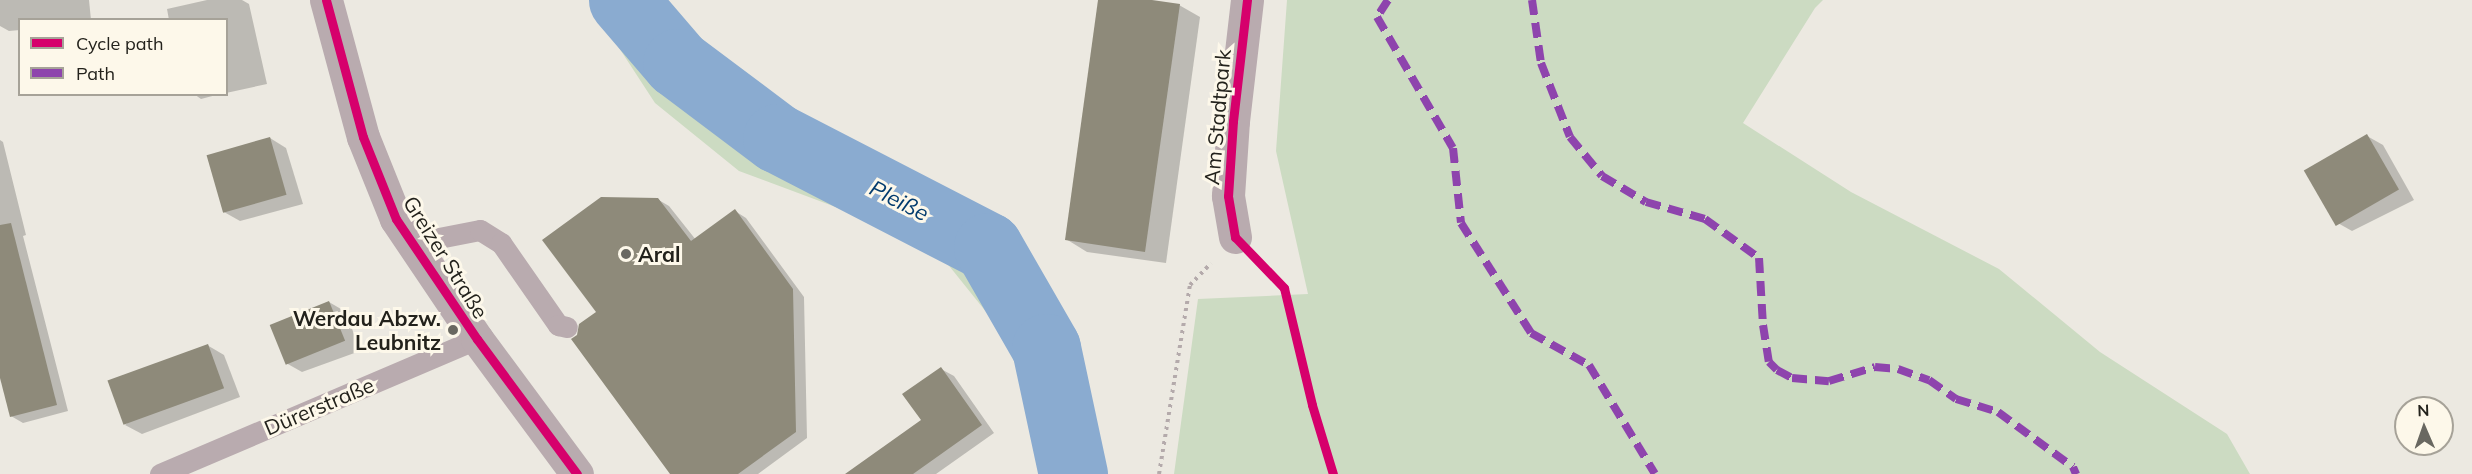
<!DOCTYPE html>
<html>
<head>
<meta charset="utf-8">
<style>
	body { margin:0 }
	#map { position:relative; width:2472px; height:474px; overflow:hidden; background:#ece9e1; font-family:Mulish,sans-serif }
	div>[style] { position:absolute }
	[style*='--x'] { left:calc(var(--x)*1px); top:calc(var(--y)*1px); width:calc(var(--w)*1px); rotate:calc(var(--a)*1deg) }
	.green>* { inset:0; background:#ccdbc2 }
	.shadow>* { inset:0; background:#0003 }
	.river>* { height:69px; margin:-34.5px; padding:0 34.5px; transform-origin:34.5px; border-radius:34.5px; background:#8aabd0 }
	.building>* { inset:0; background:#8e8a7a; transform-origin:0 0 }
	.path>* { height:4px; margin-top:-2px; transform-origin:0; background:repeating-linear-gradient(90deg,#b4aaab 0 3px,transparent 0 7.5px) }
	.service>* { height:21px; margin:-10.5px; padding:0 10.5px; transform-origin:10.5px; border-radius:10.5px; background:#b9abaf }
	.minor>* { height:33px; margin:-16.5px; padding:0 16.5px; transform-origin:16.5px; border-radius:16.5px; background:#b9abaf }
	.tertiary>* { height:33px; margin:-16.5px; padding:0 16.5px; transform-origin:16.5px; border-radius:16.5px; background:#b9abaf }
	.quiet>* { height:8px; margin-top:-4px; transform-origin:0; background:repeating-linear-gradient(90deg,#8e44ad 0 15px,transparent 0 23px) }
	.cycleway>* { height:9px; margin:-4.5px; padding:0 4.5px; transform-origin:4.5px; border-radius:4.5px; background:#d6006c }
	.dots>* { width:16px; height:16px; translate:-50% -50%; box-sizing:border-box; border:3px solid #fdf8ea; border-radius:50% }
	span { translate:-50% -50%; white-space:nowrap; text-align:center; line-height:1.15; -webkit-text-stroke:6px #fdf8ea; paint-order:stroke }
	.street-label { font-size:21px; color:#23221c }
	.poi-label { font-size:21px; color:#23221c; font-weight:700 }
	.left { translate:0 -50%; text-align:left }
	.right { translate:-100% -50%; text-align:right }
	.water-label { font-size:22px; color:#023b6e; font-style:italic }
	.legend { position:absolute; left:18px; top:18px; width:210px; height:78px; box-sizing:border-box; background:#fdf8ea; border:2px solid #a6a298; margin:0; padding:8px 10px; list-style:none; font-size:18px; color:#23221c }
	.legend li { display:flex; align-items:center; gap:12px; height:30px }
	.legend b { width:30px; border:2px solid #a6a298 }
	.north { position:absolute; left:2394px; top:396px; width:60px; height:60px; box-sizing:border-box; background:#fdf8ea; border:2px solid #a6a298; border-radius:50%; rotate:358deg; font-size:16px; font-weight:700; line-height:24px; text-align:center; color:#23221c }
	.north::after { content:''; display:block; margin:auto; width:21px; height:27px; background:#696861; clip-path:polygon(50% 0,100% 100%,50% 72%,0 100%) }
</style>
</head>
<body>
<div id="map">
	<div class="green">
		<i style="clip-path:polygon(591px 0,651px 0,669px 29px,756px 99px,884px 165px,978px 207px,1033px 283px,1078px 383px,1094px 474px,1051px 474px,1032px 393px,995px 323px,946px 262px,849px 212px,739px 171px,655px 103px,595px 11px)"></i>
		<i style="clip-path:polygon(1287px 0,1823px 0,1815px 8px,1743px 123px,1851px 192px,1999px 269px,2100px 352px,2227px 434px,2250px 474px,1174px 474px,1198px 299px,1308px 294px,1276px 151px)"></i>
	</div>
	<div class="shadow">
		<i style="clip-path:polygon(0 0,89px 0,91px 20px,20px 20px,20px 30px,9px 31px,0 26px)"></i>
		<i style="clip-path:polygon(207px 0,242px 0,249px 4px,267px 84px,226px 93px,226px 20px,169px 20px,167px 9px)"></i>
		<i style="clip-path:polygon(1100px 0,1141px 0,1179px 5px,1200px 17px,1166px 263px,1087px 252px,1066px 239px)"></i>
		<i style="clip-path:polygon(194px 94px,220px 94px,201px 99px)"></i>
		<i style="clip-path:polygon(2367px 136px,2383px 145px,2414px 200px,2352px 231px,2336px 222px)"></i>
		<i style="clip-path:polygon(270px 138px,286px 148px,303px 204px,240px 221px,224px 212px)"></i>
		<i style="clip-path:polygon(0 140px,3px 142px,26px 235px,23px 236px,68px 411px,23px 423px,11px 416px,0 372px)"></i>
		<i style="clip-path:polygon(657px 199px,669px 206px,696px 240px,735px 211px,746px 218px,804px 297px,807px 438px,758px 474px,672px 474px,598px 312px)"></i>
		<i style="clip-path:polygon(329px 302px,346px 312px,360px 351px,302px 372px,286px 363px)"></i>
		<i style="clip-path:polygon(207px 345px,224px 355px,240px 397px,142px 434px,125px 425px)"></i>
		<i style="clip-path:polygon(941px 369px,954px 376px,994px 433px,936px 474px,866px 474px,923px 421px)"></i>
	</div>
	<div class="river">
		<i style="--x:623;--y:0;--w:83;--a:49.4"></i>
		<i style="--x:677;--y:63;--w:125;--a:36.9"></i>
		<i style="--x:777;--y:138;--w:237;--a:27.3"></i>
		<i style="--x:988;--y:247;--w:116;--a:60.1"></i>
		<i style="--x:1046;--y:348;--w:129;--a:77.9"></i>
	</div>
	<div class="building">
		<i style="clip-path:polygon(1098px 0,1152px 0,1180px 4px,1145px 252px,1065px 240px)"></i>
		<i style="left:2367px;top:134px;width:64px;height:73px;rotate:60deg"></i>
		<i style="left:270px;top:137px;width:60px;height:66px;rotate:74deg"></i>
		<i style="clip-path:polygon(601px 197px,658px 198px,691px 241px,735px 209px,793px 289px,796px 432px,738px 474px,670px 474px,571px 339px,577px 335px,579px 324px,596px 312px,542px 240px)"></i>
		<i style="clip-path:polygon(11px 223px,57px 405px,10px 417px,0 378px,0 225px)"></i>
		<i style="left:329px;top:301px;width:43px;height:64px;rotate:68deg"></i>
		<i style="left:208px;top:344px;width:47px;height:107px;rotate:70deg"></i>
		<i style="clip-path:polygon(941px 367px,982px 425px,913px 474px,845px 474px,921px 420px,902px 394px)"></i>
	</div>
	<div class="path">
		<i style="--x:1159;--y:474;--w:192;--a:-80.7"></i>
		<i style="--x:1190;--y:285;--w:30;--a:-46"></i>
	</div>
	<div class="service">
		<i style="--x:413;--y:243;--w:68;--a:-11"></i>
		<i style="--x:480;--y:230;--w:25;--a:32"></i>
		<i style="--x:501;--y:243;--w:100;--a:55.2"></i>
		<i style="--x:558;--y:325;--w:9;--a:13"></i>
		<i style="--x:160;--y:474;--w:345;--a:-23.1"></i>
	</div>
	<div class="minor">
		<i style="--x:1235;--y:237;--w:42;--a:-99.7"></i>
		<i style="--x:1228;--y:196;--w:75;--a:-86.2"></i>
		<i style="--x:1233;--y:121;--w:122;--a:-83.4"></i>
	</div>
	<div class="tertiary">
		<i style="--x:326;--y:0;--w:142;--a:74.9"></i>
		<i style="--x:363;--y:137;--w:88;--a:68.1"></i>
		<i style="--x:396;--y:219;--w:145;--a:56"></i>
		<i style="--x:477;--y:339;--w:168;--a:53.5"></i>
	</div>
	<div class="quiet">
		<i style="--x:1388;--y:0;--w:20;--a:123"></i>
		<i style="--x:1377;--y:17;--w:151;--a:59.9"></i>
		<i style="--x:1453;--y:148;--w:75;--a:83.9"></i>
		<i style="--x:1461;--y:223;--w:130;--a:57.5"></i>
		<i style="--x:1531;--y:333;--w:66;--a:28.9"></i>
		<i style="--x:1589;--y:365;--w:127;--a:58.8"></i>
		<i style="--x:1532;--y:0;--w:64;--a:81.9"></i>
		<i style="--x:1541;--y:63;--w:79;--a:68.6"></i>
		<i style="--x:1570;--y:137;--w:50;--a:50.6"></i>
		<i style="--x:1602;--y:176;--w:51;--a:30.6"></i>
		<i style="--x:1646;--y:202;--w:61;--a:16.1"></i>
		<i style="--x:1705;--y:219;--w:67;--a:35.8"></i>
		<i style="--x:1759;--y:258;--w:67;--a:86.6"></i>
		<i style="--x:1763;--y:325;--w:37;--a:81"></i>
		<i style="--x:1769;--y:362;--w:11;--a:45"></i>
		<i style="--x:1777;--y:370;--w:17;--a:28"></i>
		<i style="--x:1792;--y:378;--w:37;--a:5"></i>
		<i style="--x:1829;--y:381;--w:48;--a:-16.9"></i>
		<i style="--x:1875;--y:367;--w:23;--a:5"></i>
		<i style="--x:1898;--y:369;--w:33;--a:20"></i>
		<i style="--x:1929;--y:380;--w:33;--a:35"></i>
		<i style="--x:1956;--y:399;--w:44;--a:17.2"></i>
		<i style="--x:1998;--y:412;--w:93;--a:36.3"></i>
		<i style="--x:2073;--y:467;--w:8;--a:67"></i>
	</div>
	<div class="cycleway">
		<i style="--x:326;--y:0;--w:142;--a:74.9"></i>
		<i style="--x:363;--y:137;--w:88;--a:68.1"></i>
		<i style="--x:396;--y:219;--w:145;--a:56"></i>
		<i style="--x:477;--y:339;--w:168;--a:53.5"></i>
		<i style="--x:1247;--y:0;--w:122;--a:96.6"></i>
		<i style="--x:1233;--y:121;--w:75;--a:93.8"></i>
		<i style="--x:1228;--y:196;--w:42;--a:80.3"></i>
		<i style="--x:1235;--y:237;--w:71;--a:46.1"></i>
		<i style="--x:1284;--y:288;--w:120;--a:76.5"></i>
		<i style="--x:1312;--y:405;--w:72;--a:73.1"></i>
	</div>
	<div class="dots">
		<i style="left:626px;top:254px;background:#696861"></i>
		<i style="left:453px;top:330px;background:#696861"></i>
	</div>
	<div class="street-label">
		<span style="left:1217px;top:117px;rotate:-85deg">Am Stadtpark</span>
		<span style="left:446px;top:257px;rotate:58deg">Greizer Straße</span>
		<span style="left:319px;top:406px;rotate:-23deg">Dürerstraße</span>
	</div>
	<div class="poi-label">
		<span class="left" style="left:638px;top:254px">Aral</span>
		<span class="right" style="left:441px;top:330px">Werdau Abzw.<br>Leubnitz</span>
	</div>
	<div class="water-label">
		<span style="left:899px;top:201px;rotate:27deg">Pleiße</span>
	</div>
	<ul class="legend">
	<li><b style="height:8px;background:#d6006c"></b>Cycle path</li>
	<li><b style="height:8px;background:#8e44ad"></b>Path</li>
	</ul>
	<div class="north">N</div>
</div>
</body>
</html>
